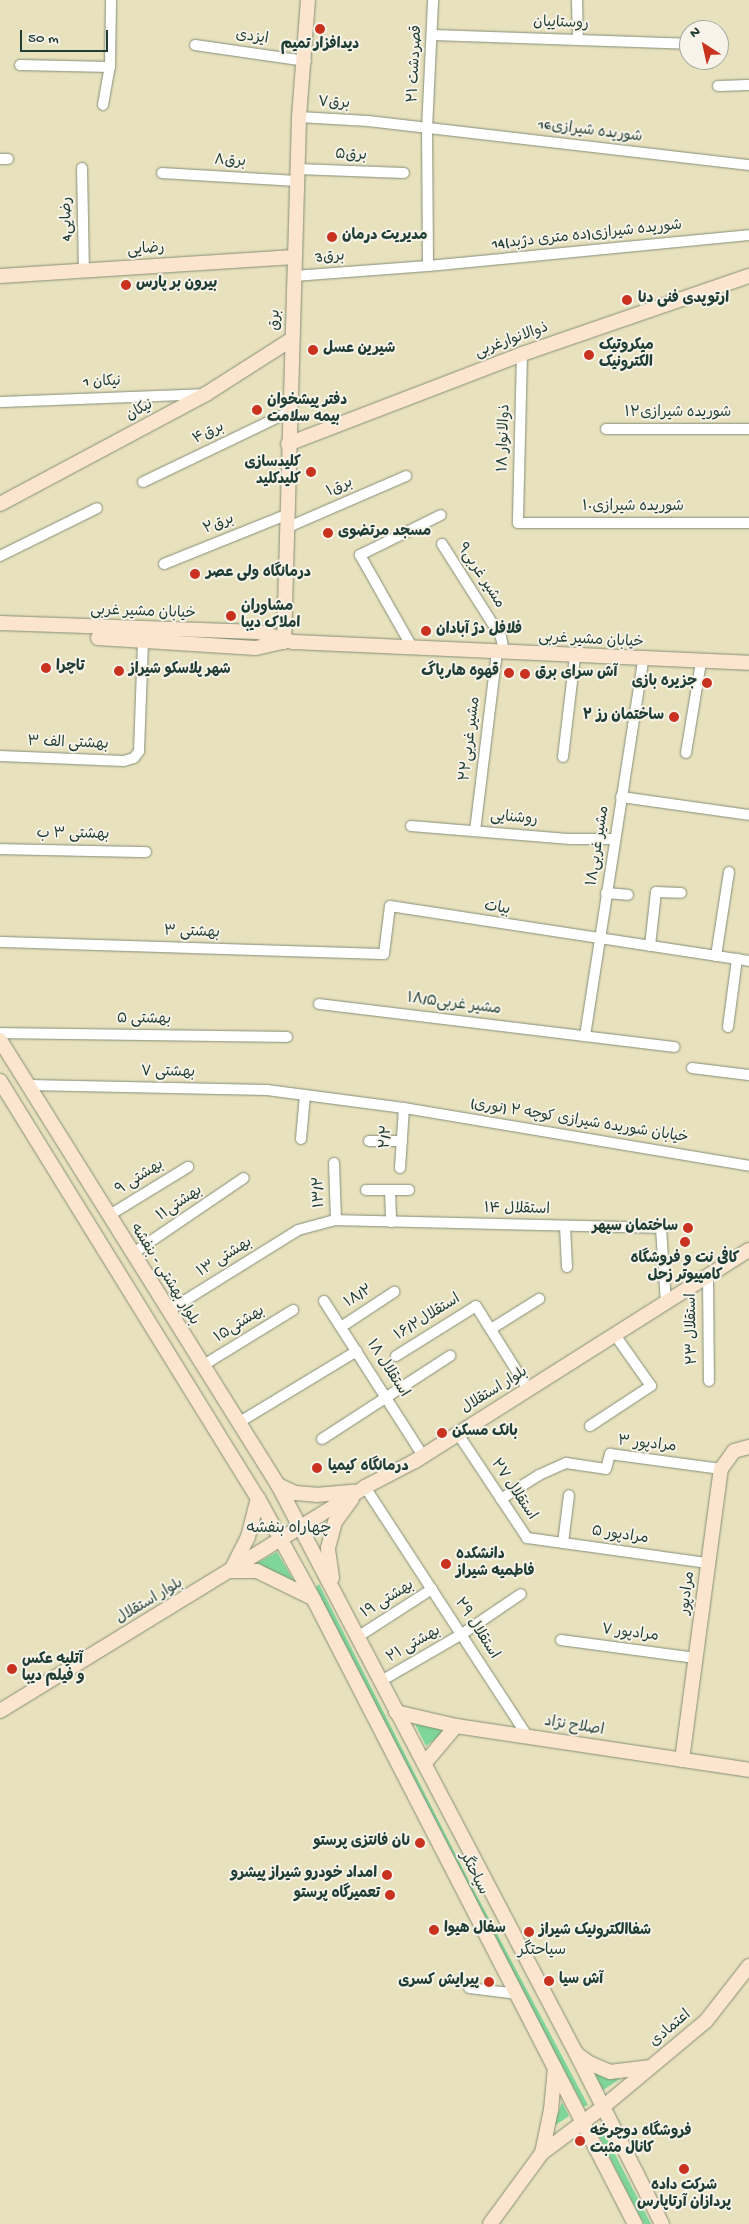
<!DOCTYPE html>
<html>
<head>
<meta charset="utf-8">
<style>
	body { margin:0 }
	#map { position:relative; width:749px; height:2224px; overflow:hidden; background:#e8e1bd; font-family:"Gochi Hand","Playpen Sans Arabic",sans-serif }
	div>[style] { position:absolute }
	[style*='--x'] { left:calc(var(--x)*1px); top:calc(var(--y)*1px); width:calc(var(--w)*1px); rotate:calc(var(--a)*1deg) }
	.green>* { inset:0; background:#7fd69b }
	.roads { filter:drop-shadow(0 0 1px #848f78) drop-shadow(0 0 1px #848f78) }
	.street>* { height:10px; margin:-5px; padding:0 5px; transform-origin:5px; border-radius:5px; background:#fff }
	.secondary>* { height:14px; margin:-7px; padding:0 7px; transform-origin:7px; border-radius:7px; background:#fce5cf }
	.dots>* { width:14px; height:14px; translate:-50% -50%; box-sizing:border-box; border:2px solid #f7f3e8; border-radius:50% }
	span { translate:-50% -50%; white-space:nowrap; text-align:center; line-height:1.15; -webkit-text-stroke:4px #f7f3e8; paint-order:stroke }
	.street-label { font-size:15px; color:#1f3d34 }
	.poi-label { font-size:15px; color:#1f3d34; font-weight:700 }
	.left { translate:0 -50%; text-align:left }
	.right { translate:-100% -50%; text-align:right }
	.neighbourhood-label { font-size:16px; color:#1f3d34 }
	.north { position:absolute; left:679px; top:20px; width:50px; height:50px; box-sizing:border-box; background:#f7f3e8; border:1px solid #a1aaa0; border-radius:50%; rotate:325deg; font-size:14px; font-weight:700; line-height:20px; text-align:center; color:#1f3d34 }
	.north::after { content:''; display:block; margin:auto; width:18px; height:22px; background:#c8321e; clip-path:polygon(50% 0,100% 100%,50% 72%,0 100%) }
	.scale { position:absolute; left:20px; top:30px; width:88px; height:22px; box-sizing:border-box; border:2px solid #1f3d34; border-top:0; padding-left:6px; font-size:15px; line-height:18px; white-space:nowrap; color:#1f3d34; -webkit-text-stroke:4px #f7f3e8; paint-order:stroke }
</style>
</head>
<body>
<div id="map">
	<div class="green">
		<i style="clip-path:polygon(277px 1552px,295px 1583px,253px 1565px)"></i>
		<i style="clip-path:polygon(319px 1584px,469px 1881px,588px 2105px,584px 2107px,534px 2015px,327px 1613px,316px 1587px)"></i>
		<i style="clip-path:polygon(415px 1724px,447px 1730px,426px 1746px)"></i>
		<i style="clip-path:polygon(593px 2072px,620px 2079px,603px 2090px)"></i>
		<i style="clip-path:polygon(562px 2102px,569px 2116px,554px 2126px)"></i>
		<i style="clip-path:polygon(600px 2125px,636px 2195px,651px 2224px,644px 2224px,631px 2200px,595px 2128px)"></i>
	</div>
	<div class="roads">
		<div class="street">
			<i style="--x:577;--y:0;--w:40;--a:88.6"></i>
			<i style="--x:433;--y:35;--w:254;--a:2"></i>
			<i style="--x:195;--y:45;--w:112;--a:8.2"></i>
			<i style="--x:20;--y:65;--w:90;--a:1.3"></i>
			<i style="--x:718;--y:86;--w:31;--a:-2"></i>
			<i style="--x:103;--y:105;--w:39;--a:-80"></i>
			<i style="--x:110;--y:67;--w:67;--a:-89.1"></i>
			<i style="--x:299;--y:117;--w:69;--a:3.3"></i>
			<i style="--x:368;--y:121;--w:384;--a:6.6"></i>
			<i style="--x:0;--y:159;--w:8;--a:0"></i>
			<i style="--x:82;--y:168;--w:103;--a:88.9"></i>
			<i style="--x:297;--y:169;--w:107;--a:2.1"></i>
			<i style="--x:162;--y:173;--w:134;--a:3.4"></i>
			<i style="--x:428;--y:266;--w:137;--a:-90.4"></i>
			<i style="--x:427;--y:129;--w:129;--a:-87.3"></i>
			<i style="--x:294;--y:276;--w:134;--a:-4.3"></i>
			<i style="--x:428;--y:266;--w:322;--a:-5.5"></i>
			<i style="--x:522;--y:354;--w:169;--a:91.4"></i>
			<i style="--x:518;--y:523;--w:231;--a:0"></i>
			<i style="--x:0;--y:402;--w:204;--a:-2.2"></i>
			<i style="--x:606;--y:429;--w:143;--a:0"></i>
			<i style="--x:143;--y:482;--w:162;--a:-25.6"></i>
			<i style="--x:286;--y:528;--w:131;--a:-23.4"></i>
			<i style="--x:442;--y:544;--w:110;--a:57.6"></i>
			<i style="--x:501;--y:637;--w:15;--a:79"></i>
			<i style="--x:0;--y:556;--w:108;--a:-26.3"></i>
			<i style="--x:164;--y:564;--w:131;--a:-21.9"></i>
			<i style="--x:412;--y:647;--w:106;--a:-119.5"></i>
			<i style="--x:360;--y:555;--w:90;--a:-26.3"></i>
			<i style="--x:686;--y:753;--w:92;--a:-80.6"></i>
			<i style="--x:0;--y:756;--w:124;--a:2.3"></i>
			<i style="--x:124;--y:761;--w:10;--a:-17"></i>
			<i style="--x:134;--y:758;--w:9;--a:-54"></i>
			<i style="--x:139;--y:751;--w:110;--a:-87.9"></i>
			<i style="--x:563;--y:757;--w:102;--a:-83.2"></i>
			<i style="--x:621;--y:797;--w:129;--a:8"></i>
			<i style="--x:411;--y:826;--w:160;--a:4.7"></i>
			<i style="--x:570;--y:839;--w:45;--a:0"></i>
			<i style="--x:475;--y:831;--w:181;--a:-83"></i>
			<i style="--x:0;--y:849;--w:146;--a:1.2"></i>
			<i style="--x:606;--y:893;--w:22;--a:5"></i>
			<i style="--x:0;--y:942;--w:384;--a:1.8"></i>
			<i style="--x:384;--y:954;--w:48;--a:-82.9"></i>
			<i style="--x:390;--y:906;--w:363;--a:8.7"></i>
			<i style="--x:650;--y:946;--w:54;--a:-83.7"></i>
			<i style="--x:656;--y:892;--w:25;--a:2"></i>
			<i style="--x:716;--y:956;--w:85;--a:-81.2"></i>
			<i style="--x:319;--y:1004;--w:358;--a:6.9"></i>
			<i style="--x:728;--y:1027;--w:69;--a:-82.5"></i>
			<i style="--x:0;--y:1033;--w:287;--a:0.8"></i>
			<i style="--x:585;--y:1036;--w:380;--a:-81.2"></i>
			<i style="--x:692;--y:1068;--w:57;--a:7"></i>
			<i style="--x:29;--y:1085;--w:238;--a:1.2"></i>
			<i style="--x:267;--y:1090;--w:138;--a:7.5"></i>
			<i style="--x:404;--y:1108;--w:350;--a:9.5"></i>
			<i style="--x:301;--y:1139;--w:44;--a:-84.8"></i>
			<i style="--x:369;--y:1141;--w:33;--a:0"></i>
			<i style="--x:334;--y:1163;--w:57;--a:88"></i>
			<i style="--x:400;--y:1168;--w:60;--a:-86.2"></i>
			<i style="--x:366;--y:1190;--w:43;--a:0"></i>
			<i style="--x:390;--y:1190;--w:32;--a:88"></i>
			<i style="--x:108;--y:1216;--w:94;--a:-31.5"></i>
			<i style="--x:565;--y:1226;--w:41;--a:87.2"></i>
			<i style="--x:132;--y:1254;--w:135;--a:-34.2"></i>
			<i style="--x:708;--y:1276;--w:105;--a:89.5"></i>
			<i style="--x:324;--y:1301;--w:184;--a:57.4"></i>
			<i style="--x:168;--y:1311;--w:153;--a:-31.9"></i>
			<i style="--x:298;--y:1230;--w:39;--a:-15"></i>
			<i style="--x:336;--y:1220;--w:325;--a:1.4"></i>
			<i style="--x:661;--y:1228;--w:76;--a:86.2"></i>
			<i style="--x:341;--y:1327;--w:64;--a:-33.4"></i>
			<i style="--x:491;--y:1329;--w:57;--a:-32"></i>
			<i style="--x:396;--y:1356;--w:94;--a:-32"></i>
			<i style="--x:476;--y:1306;--w:98;--a:57.9"></i>
			<i style="--x:202;--y:1366;--w:107;--a:-31.6"></i>
			<i style="--x:238;--y:1423;--w:139;--a:-31.2"></i>
			<i style="--x:590;--y:1426;--w:73;--a:-33.3"></i>
			<i style="--x:651;--y:1386;--w:62;--a:-125.2"></i>
			<i style="--x:458;--y:1434;--w:125;--a:56.4"></i>
			<i style="--x:527;--y:1538;--w:183;--a:7.9"></i>
			<i style="--x:322;--y:1439;--w:153;--a:-33"></i>
			<i style="--x:365;--y:1487;--w:298;--a:56.9"></i>
			<i style="--x:501;--y:1499;--w:45;--a:-32.3"></i>
			<i style="--x:539;--y:1475;--w:30;--a:-24"></i>
			<i style="--x:566;--y:1463;--w:40;--a:8.5"></i>
			<i style="--x:606;--y:1469;--w:16;--a:-75"></i>
			<i style="--x:610;--y:1454;--w:112;--a:7.7"></i>
			<i style="--x:563;--y:1543;--w:48;--a:-82.9"></i>
			<i style="--x:359;--y:1636;--w:87;--a:-32.8"></i>
			<i style="--x:561;--y:1640;--w:136;--a:7.6"></i>
			<i style="--x:381;--y:1681;--w:94;--a:-30.1"></i>
			<i style="--x:462;--y:1634;--w:71;--a:-34.1"></i>
			<i style="--x:469;--y:1988;--w:48;--a:7.1"></i>
		</div>
		<div class="secondary">
			<i style="--x:0;--y:276;--w:295;--a:-3.7"></i>
			<i style="--x:288;--y:444;--w:251;--a:-21"></i>
			<i style="--x:522;--y:354;--w:240;--a:-19"></i>
			<i style="--x:0;--y:504;--w:234;--a:-28.1"></i>
			<i style="--x:206;--y:394;--w:102;--a:-32.6"></i>
			<i style="--x:0;--y:623;--w:258;--a:2"></i>
			<i style="--x:258;--y:632;--w:37;--a:16"></i>
			<i style="--x:294;--y:642;--w:455;--a:2.6"></i>
			<i style="--x:98;--y:638;--w:158;--a:3.6"></i>
			<i style="--x:256;--y:648;--w:28;--a:-13"></i>
			<i style="--x:284;--y:642;--w:525;--a:-88.36"></i>
			<i style="--x:299;--y:117;--w:117;--a:-85.6"></i>
			<i style="--x:0;--y:1040;--w:525;--a:58.01"></i>
			<i style="--x:278;--y:1485;--w:641;--a:62.32"></i>
			<i style="--x:576;--y:2053;--w:191;--a:63.3"></i>
			<i style="--x:0;--y:1081;--w:490;--a:58.3"></i>
			<i style="--x:258;--y:1498;--w:116;--a:61.2"></i>
			<i style="--x:314;--y:1600;--w:702;--a:62.78"></i>
			<i style="--x:278;--y:1485;--w:19;--a:25"></i>
			<i style="--x:295;--y:1493;--w:21;--a:5"></i>
			<i style="--x:316;--y:1495;--w:38;--a:-5"></i>
			<i style="--x:258;--y:1498;--w:40;--a:104.4"></i>
			<i style="--x:248;--y:1537;--w:38;--a:117"></i>
			<i style="--x:231;--y:1571;--w:26;--a:0"></i>
			<i style="--x:257;--y:1571;--w:61;--a:26.1"></i>
			<i style="--x:332;--y:1578;--w:30;--a:-98"></i>
			<i style="--x:328;--y:1548;--w:27;--a:-75"></i>
			<i style="--x:335;--y:1522;--w:29;--a:-54"></i>
			<i style="--x:0;--y:1711;--w:428;--a:-31.5"></i>
			<i style="--x:365;--y:1487;--w:56;--a:-27.5"></i>
			<i style="--x:415;--y:1461;--w:395;--a:-32.3"></i>
			<i style="--x:396;--y:1712;--w:62;--a:13.1"></i>
			<i style="--x:456;--y:1726;--w:296;--a:8.5"></i>
			<i style="--x:682;--y:1760;--w:294;--a:-82.4"></i>
			<i style="--x:721;--y:1469;--w:22;--a:-54"></i>
			<i style="--x:734;--y:1451;--w:16;--a:-15"></i>
			<i style="--x:424;--y:1764;--w:50;--a:-49.9"></i>
			<i style="--x:578;--y:2055;--w:14;--a:36"></i>
			<i style="--x:589;--y:2063;--w:23;--a:23"></i>
			<i style="--x:610;--y:2072;--w:39;--a:-7"></i>
			<i style="--x:542;--y:2153;--w:44;--a:-78.2"></i>
			<i style="--x:551;--y:2110;--w:42;--a:-84.6"></i>
			<i style="--x:490;--y:2224;--w:88;--a:-53.8"></i>
			<i style="--x:542;--y:2153;--w:76;--a:-37"></i>
			<i style="--x:603;--y:2107;--w:134;--a:-39.9"></i>
			<i style="--x:706;--y:2021;--w:70;--a:-52"></i>
		</div>
	</div>
	<div class="dots">
		<i style="left:320px;top:29px;background:#c8321e"></i>
		<i style="left:332px;top:237px;background:#c8321e"></i>
		<i style="left:126px;top:285px;background:#c8321e"></i>
		<i style="left:627px;top:300px;background:#c8321e"></i>
		<i style="left:313px;top:350px;background:#c8321e"></i>
		<i style="left:589px;top:355px;background:#c8321e"></i>
		<i style="left:257px;top:410px;background:#c8321e"></i>
		<i style="left:311px;top:472px;background:#c8321e"></i>
		<i style="left:328px;top:533px;background:#c8321e"></i>
		<i style="left:195px;top:574px;background:#c8321e"></i>
		<i style="left:231px;top:616px;background:#c8321e"></i>
		<i style="left:426px;top:631px;background:#c8321e"></i>
		<i style="left:46px;top:668px;background:#c8321e"></i>
		<i style="left:119px;top:671px;background:#c8321e"></i>
		<i style="left:509px;top:673px;background:#c8321e"></i>
		<i style="left:525px;top:674px;background:#c8321e"></i>
		<i style="left:707px;top:683px;background:#c8321e"></i>
		<i style="left:674px;top:717px;background:#c8321e"></i>
		<i style="left:688px;top:1228px;background:#c8321e"></i>
		<i style="left:685px;top:1242px;background:#c8321e"></i>
		<i style="left:442px;top:1433px;background:#c8321e"></i>
		<i style="left:317px;top:1468px;background:#c8321e"></i>
		<i style="left:446px;top:1564px;background:#c8321e"></i>
		<i style="left:12px;top:1669px;background:#c8321e"></i>
		<i style="left:420px;top:1843px;background:#c8321e"></i>
		<i style="left:387px;top:1875px;background:#c8321e"></i>
		<i style="left:390px;top:1895px;background:#c8321e"></i>
		<i style="left:434px;top:1930px;background:#c8321e"></i>
		<i style="left:529px;top:1932px;background:#c8321e"></i>
		<i style="left:549px;top:1981px;background:#c8321e"></i>
		<i style="left:489px;top:1982px;background:#c8321e"></i>
		<i style="left:580px;top:2141px;background:#c8321e"></i>
		<i style="left:684px;top:2169px;background:#c8321e"></i>
	</div>
	<div class="street-label">
		<span style="left:561px;top:24px;rotate:2deg">روستاییان</span>
		<span style="left:252px;top:38px;rotate:8deg">ایزدی</span>
		<span style="left:416px;top:64px;rotate:-87deg">قصردشت ۲۱</span>
		<span style="left:334px;top:104px;rotate:3deg">برق۷</span>
		<span style="left:590px;top:132px;rotate:7deg">شوریده شیرازی16</span>
		<span style="left:351px;top:156px;rotate:2deg">برق۵</span>
		<span style="left:230px;top:162px;rotate:3deg">برق۸</span>
		<span style="left:68px;top:219px;rotate:-91deg">4رضایی</span>
		<span style="left:587px;top:236px;rotate:-6deg">14شوریده شیرازی(ده متری دژبد)</span>
		<span style="left:146px;top:250px;rotate:-4deg">رضایی</span>
		<span style="left:330px;top:258px;rotate:-4deg">3برق</span>
		<span style="left:276px;top:320px;rotate:-88deg">برق</span>
		<span style="left:512px;top:341px;rotate:-20deg">ذوالانوارغربی</span>
		<span style="left:102px;top:383px;rotate:-2deg">نیکان 1</span>
		<span style="left:140px;top:411px;rotate:-28deg">نیکان</span>
		<span style="left:678px;top:414px">شوریده شیرازی۱۲</span>
		<span style="left:209px;top:434px;rotate:-26deg">برق۴</span>
		<span style="left:505px;top:438px;rotate:-88deg">ذوالانوار ۱۸</span>
		<span style="left:340px;top:488px;rotate:-24deg">برق۱</span>
		<span style="left:633px;top:508px">۱۰شوریده شیرازی</span>
		<span style="left:219px;top:525px;rotate:-22deg">برق۲</span>
		<span style="left:480px;top:576px;rotate:57deg">مشیر غربی۹</span>
		<span style="left:143px;top:613px;rotate:2deg">خیابان مشیر غربی</span>
		<span style="left:591px;top:641px;rotate:3deg">خیابان مشیر غربی</span>
		<span style="left:471px;top:739px;rotate:-83deg">مشیر غربی۲۲</span>
		<span style="left:68px;top:744px;rotate:2deg">بهشتی الف ۳</span>
		<span style="left:514px;top:819px;rotate:5deg">روشنایی</span>
		<span style="left:73px;top:835px;rotate:1deg">بهشتی ۳ ب</span>
		<span style="left:599px;top:846px;rotate:-81deg">مشیر غربی۱۸</span>
		<span style="left:497px;top:909px;rotate:9deg">بیات</span>
		<span style="left:192px;top:933px;rotate:2deg">بهشتی ۳</span>
		<span style="left:454px;top:1005px;rotate:7deg">مشیر غربی۱۸/۵</span>
		<span style="left:144px;top:1020px;rotate:1deg">بهشتی ۵</span>
		<span style="left:168px;top:1073px;rotate:1deg">بهشتی ۷</span>
		<span style="left:579px;top:1122px;rotate:9deg">خیابان شوریده شیرازی کوچه ۲ (نوری)</span>
		<span style="left:387px;top:1137px;rotate:-86deg">۲/۲</span>
		<span style="left:140px;top:1178px;rotate:-32deg">بهشتی ۹</span>
		<span style="left:320px;top:1192px;rotate:-92deg">۱۳/۲</span>
		<span style="left:180px;top:1204px;rotate:-34deg">بهشتی۱۱</span>
		<span style="left:517px;top:1210px;rotate:1deg">استقلال ۱۴</span>
		<span style="left:225px;top:1258px;rotate:-32deg">بهشتی ۱۳</span>
		<span style="left:164px;top:1275px;rotate:58deg">بلوار بهشتی - بنفشه</span>
		<span style="left:359px;top:1297px;rotate:-33deg">۱۸/۲</span>
		<span style="left:428px;top:1318px;rotate:-32deg">استقلال۱۶/۲</span>
		<span style="left:240px;top:1325px;rotate:-32deg">بهشتی۱۵</span>
		<span style="left:693px;top:1329px;rotate:-91deg">۲۳ استقلال</span>
		<span style="left:387px;top:1369px;rotate:57deg">استقلال ۱۸</span>
		<span style="left:495px;top:1391px;rotate:-32deg">بلوار استقلال</span>
		<span style="left:647px;top:1445px;rotate:6deg">۳ مرادپور</span>
		<span style="left:513px;top:1490px;rotate:56deg">۲۷ استقلال</span>
		<span style="left:620px;top:1536px;rotate:8deg">۵ مرادپور</span>
		<span style="left:688px;top:1593px;rotate:-83deg">مرادپور</span>
		<span style="left:388px;top:1600px;rotate:-32deg">۱۹ بهشتی</span>
		<span style="left:150px;top:1602px;rotate:-31deg">بلوار استقلال</span>
		<span style="left:476px;top:1629px;rotate:57deg">۲۹ استقلال</span>
		<span style="left:630px;top:1634px;rotate:7deg">۷ مرادپور</span>
		<span style="left:414px;top:1645px;rotate:-30deg">۲۱ بهشتی</span>
		<span style="left:574px;top:1727px;rotate:9deg">اصلاح نژاد</span>
		<span style="left:473px;top:1874px;rotate:63deg">سیاحتگر</span>
		<span style="left:671px;top:2029px;rotate:-40deg">اعتمادی</span>
	</div>
	<div class="poi-label">
		<span style="left:320px;top:46px">دیدافزار تمیم</span>
		<span class="left" style="left:342px;top:237px">مدیریت درمان</span>
		<span class="left" style="left:136px;top:285px">بیرون بر پارس</span>
		<span class="left" style="left:638px;top:300px">ارتوپدی فنی دنا</span>
		<span class="left" style="left:599px;top:355px">میکروتیک<br>الکترونیک</span>
		<span class="left" style="left:323px;top:350px">شیرین عسل</span>
		<span class="left" style="left:267px;top:410px">دفتر پیشخوان<br>بیمه سلامت</span>
		<span class="right" style="left:301px;top:472px">کلیدسازی<br>کلیدکلید</span>
		<span class="left" style="left:338px;top:533px">مسجد مرتضوی</span>
		<span class="left" style="left:206px;top:574px">درمانگاه ولی عصر</span>
		<span class="left" style="left:241px;top:616px">مشاوران<br>املاک دیبا</span>
		<span class="left" style="left:436px;top:631px">فلافل دژ آبادان</span>
		<span class="left" style="left:56px;top:668px">تاچرا</span>
		<span class="left" style="left:129px;top:671px">شهر پلاسکو شیراز</span>
		<span class="right" style="left:499px;top:673px">قهوه هارپاگ</span>
		<span class="left" style="left:535px;top:674px">آش سرای برق</span>
		<span class="right" style="left:697px;top:683px">جزیره بازی</span>
		<span class="right" style="left:664px;top:717px">ساختمان رز ۲</span>
		<span class="right" style="left:678px;top:1228px">ساختمان سپهر</span>
		<span style="left:685px;top:1268px">کافی نت و فروشگاه<br>کامپیوتر زحل</span>
		<span class="left" style="left:452px;top:1433px">بانک مسکن</span>
		<span class="left" style="left:328px;top:1468px">درمانگاه کیمیا</span>
		<span class="left" style="left:456px;top:1564px">دانشکده<br>فاطمیه شیراز</span>
		<span class="left" style="left:22px;top:1669px">آتلیه عکس<br>و فیلم دیبا</span>
		<span class="right" style="left:410px;top:1843px">نان فانتزی پرستو</span>
		<span class="right" style="left:377px;top:1875px">امداد خودرو شیراز پیشرو</span>
		<span class="right" style="left:380px;top:1895px">تعمیرگاه پرستو</span>
		<span class="left" style="left:444px;top:1930px">سفال هیوا</span>
		<span class="left" style="left:539px;top:1932px">شفاالکترونیک شیراز</span>
		<span class="left" style="left:559px;top:1981px">آش سیا</span>
		<span class="right" style="left:479px;top:1982px">پیرایش کسری</span>
		<span class="left" style="left:590px;top:2141px">فروشگاه دوچرخه<br>کانال مثبت</span>
		<span style="left:684px;top:2195px">شرکت داده<br>پردازان آرتاپارس</span>
	</div>
	<div class="neighbourhood-label">
		<span style="left:289px;top:1530px">چهاراه بنفشه</span>
		<span style="left:542px;top:1952px">سیاحتگر</span>
	</div>
	<div class="north">N</div>
	<div class="scale">50 m</div>
</div>
</body>
</html>
